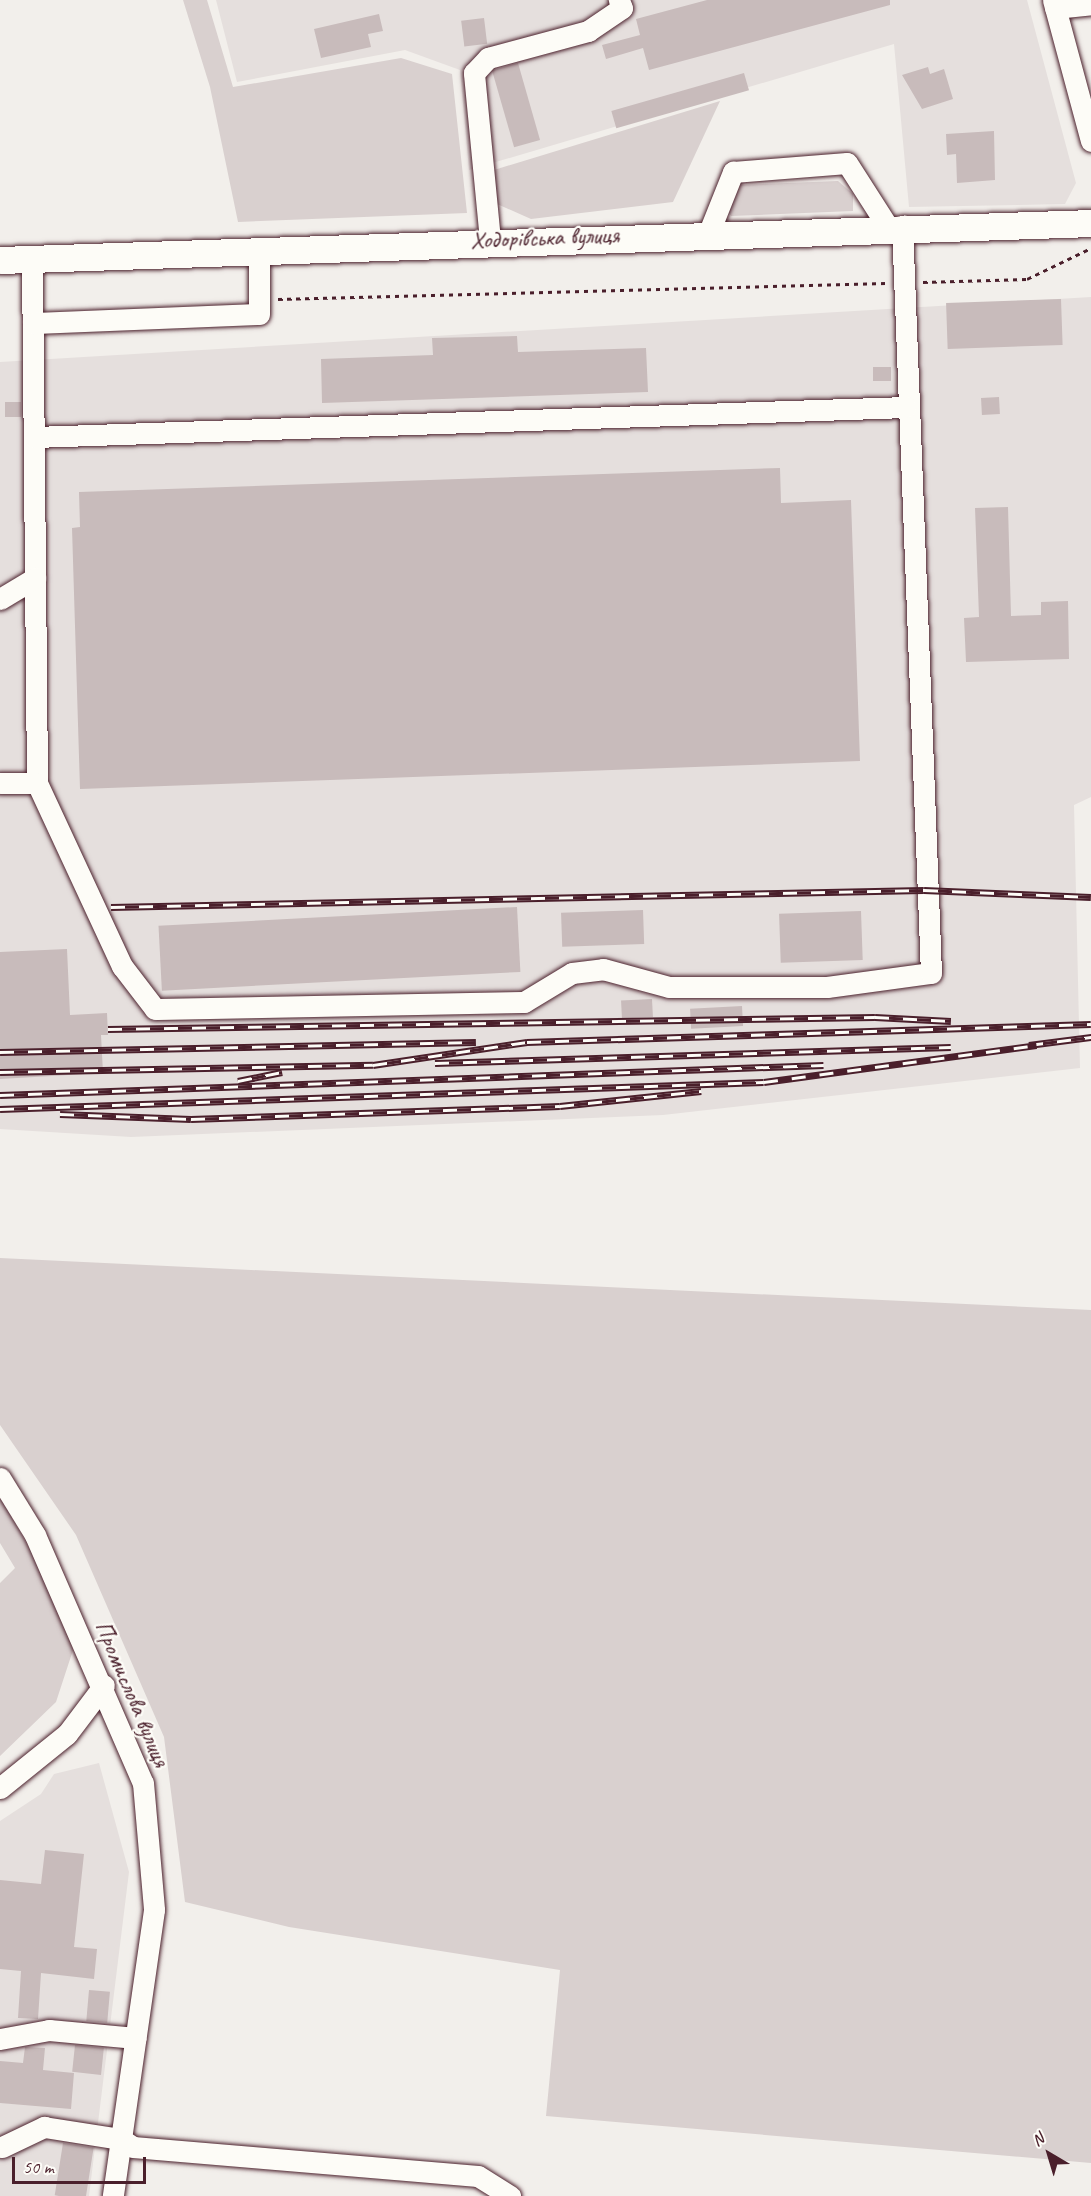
<!DOCTYPE html>
<html>
<head>
<meta charset="utf-8">
<style>
	body { margin:0 }
	#map { position:relative; width:1091px; height:2196px; overflow:hidden; background:#f2efeb; font-family:Caveat,sans-serif }
	div>[style] { position:absolute }
	[style*='--x'] { left:calc(var(--x)*1px); top:calc(var(--y)*1px); width:calc(var(--w)*1px); rotate:calc(var(--a)*1deg) }
	.built>* { inset:0; background:#e5dfdd }
	.green>* { inset:0; background:#d9d0cf }
	.building>* { inset:0; background:#c8bbbb; transform-origin:0 0 }
	.path>* { height:3px; margin-top:-1.5px; transform-origin:0; background:repeating-linear-gradient(90deg,#4a1f2b 0 4.5px,transparent 0 9px) }
	.roads { filter:drop-shadow(0 0 2px #4a1f2b) drop-shadow(0 0 2px #4a1f2b) }
	.minor>* { height:21px; margin:-10.5px; padding:0 10.5px; transform-origin:10.5px; border-radius:10.5px; background:#fdfcf7 }
	.major>* { height:27px; margin:-13.5px; padding:0 13.5px; transform-origin:13.5px; border-radius:13.5px; background:#fdfcf7 }
	.rail>* { height:7px; margin-top:-3.5px; transform-origin:0; background:repeating-linear-gradient(90deg,#fdfcf7 0 14px,#4a1f2b 0 28px); box-sizing:border-box; border-block:2px solid #4a1f2b }
	span { translate:-50% -50%; white-space:nowrap; text-align:center; line-height:1.15; -webkit-text-stroke:4.5px #fdfcf7; paint-order:stroke }
	.street-label { font-size:24px; color:#4a1f2b }
	.north { position:absolute; left:1019px; top:2124px; width:60px; height:60px; -webkit-text-stroke:4px #fdfcf7; paint-order:stroke; rotate:322deg; font-size:16px; font-weight:700; line-height:24px; text-align:center; color:#4a1f2b }
	.north::after { content:''; display:block; margin:auto; width:21px; height:27px; background:#4a1f2b; clip-path:polygon(50% 0,100% 100%,50% 72%,0 100%) }
	.scale { position:absolute; left:12px; top:2157px; width:134px; height:27px; box-sizing:border-box; border:3px solid #4a1f2b; border-top:0; padding-left:8px; font-size:18px; line-height:21px; white-space:nowrap; color:#4a1f2b; -webkit-text-stroke:4px #fdfcf7; paint-order:stroke }
</style>
</head>
<body>
<div id="map">
	<div class="built">
		<i style="clip-path:polygon(216px 0,1027px 0,1076px 183px,1065px 204px,909px 207px,894px 44px,469px 170px,460px 70px,405px 50px,237px 82px)"></i>
		<i style="clip-path:polygon(1091px 297px,1091px 797px,1074px 805px,1080px 1068px,663px 1115px,131px 1137px,0 1129px,0 362px)"></i>
		<i style="clip-path:polygon(99px 1763px,129px 1872px,89px 2196px,0 2196px,0 1821px,41px 1794px,54px 1774px)"></i>
	</div>
	<div class="green">
		<i style="clip-path:polygon(183px 0,207px 0,233px 87px,401px 58px,452px 74px,467px 213px,238px 222px,210px 87px)"></i>
		<i style="clip-path:polygon(720px 101px,673px 202px,531px 219px,497px 204px,494px 170px)"></i>
		<i style="clip-path:polygon(838px 181px,853px 194px,853px 211px,731px 216px,726px 209px,739px 185px)"></i>
		<i style="clip-path:polygon(0 1258px,1091px 1310px,1091px 2163px,546px 2116px,560px 1970px,289px 1927px,185px 1902px,164px 1737px,76px 1535px,0 1425px)"></i>
		<i style="clip-path:polygon(0 1497px,31px 1551px,74px 1647px,56px 1702px,0 1756px,0 1583px,15px 1568px,0 1543px)"></i>
	</div>
	<div class="building">
		<i style="clip-path:polygon(707px 0,890px 0,890px 5px,649px 70px,643px 48px,606px 59px,602px 45px,640px 35px,636px 19px)"></i>
		<i style="clip-path:polygon(379px 14px,383px 31px,368px 34px,371px 47px,321px 58px,314px 29px)"></i>
		<i style="left:484px;top:18px;width:26px;height:23px;rotate:83deg"></i>
		<i style="left:518px;top:63px;width:80px;height:27px;rotate:74deg"></i>
		<i style="clip-path:polygon(928px 67px,930px 74px,944px 69px,953px 99px,922px 109px,902px 75px)"></i>
		<i style="left:744px;top:73px;width:18px;height:138px;rotate:74deg"></i>
		<i style="clip-path:polygon(994px 131px,995px 180px,957px 183px,956px 154px,947px 155px,946px 134px)"></i>
		<i style="left:1061px;top:299px;width:46px;height:115px;rotate:88deg"></i>
		<i style="clip-path:polygon(517px 336px,518px 352px,646px 348px,648px 392px,322px 403px,321px 359px,433px 355px,432px 338px)"></i>
		<i style="left:873px;top:367px;width:18px;height:14px"></i>
		<i style="left:999px;top:397px;width:17px;height:18px;rotate:87deg"></i>
		<i style="left:5px;top:402px;width:16px;height:15px"></i>
		<i style="clip-path:polygon(780px 468px,781px 503px,851px 500px,860px 761px,80px 789px,72px 528px,80px 527px,79px 492px)"></i>
		<i style="clip-path:polygon(1008px 507px,1011px 616px,1041px 615px,1041px 602px,1068px 601px,1069px 659px,966px 662px,964px 618px,979px 617px,975px 508px)"></i>
		<i style="left:517px;top:907px;width:65px;height:359px;rotate:87deg"></i>
		<i style="left:643px;top:910px;width:34px;height:82px;rotate:88deg"></i>
		<i style="left:861px;top:911px;width:49px;height:82px;rotate:88deg"></i>
		<i style="clip-path:polygon(67px 949px,70px 1015px,107px 1013px,108px 1035px,101px 1035px,103px 1073px,0 1079px,0 952px)"></i>
		<i style="left:652px;top:999px;width:18px;height:31px;rotate:87deg"></i>
		<i style="left:742px;top:1006px;width:20px;height:52px;rotate:87deg"></i>
		<i style="clip-path:polygon(45px 1850px,84px 1854px,74px 1947px,97px 1949px,94px 1979px,41px 1973px,38px 2019px,18px 2018px,21px 1971px,0 1969px,0 1880px,41px 1884px)"></i>
		<i style="left:89px;top:1990px;width:21px;height:31px;rotate:5deg"></i>
		<i style="left:75px;top:2045px;width:29px;height:27px;rotate:6deg"></i>
		<i style="clip-path:polygon(25px 2047px,45px 2048px,43px 2070px,74px 2073px,71px 2109px,0 2103px,0 2061px,23px 2063px)"></i>
		<i style="left:63px;top:2143px;width:31px;height:53px;rotate:9deg"></i>
	</div>
	<div class="path">
		<i style="--x:923;--y:282;--w:104;--a:-1.7"></i>
		<i style="--x:1027;--y:279;--w:71;--a:-25.8"></i>
		<i style="--x:278;--y:299;--w:608;--a:-1.51"></i>
	</div>
	<div class="roads">
		<div class="minor">
			<i style="--x:1053;--y:0;--w:146;--a:74.9"></i>
			<i style="--x:1055;--y:8;--w:36;--a:-6"></i>
			<i style="--x:709;--y:232;--w:65;--a:-68.2"></i>
			<i style="--x:733;--y:172;--w:114;--a:-4.5"></i>
			<i style="--x:847;--y:163;--w:76;--a:57.4"></i>
			<i style="--x:490;--y:240;--w:168;--a:-95.5"></i>
			<i style="--x:474;--y:73;--w:21;--a:-47"></i>
			<i style="--x:488;--y:58;--w:104;--a:-15.1"></i>
			<i style="--x:588;--y:31;--w:41;--a:-34.1"></i>
			<i style="--x:622;--y:8;--w:9;--a:-111"></i>
			<i style="--x:32;--y:260;--w:523;--a:89.45"></i>
			<i style="--x:37;--y:783;--w:202;--a:65.1"></i>
			<i style="--x:122;--y:966;--w:54;--a:52.5"></i>
			<i style="--x:155;--y:1009;--w:369;--a:-1.1"></i>
			<i style="--x:524;--y:1002;--w:56;--a:-31.1"></i>
			<i style="--x:572;--y:973;--w:31;--a:-7"></i>
			<i style="--x:603;--y:969;--w:68;--a:15.3"></i>
			<i style="--x:669;--y:987;--w:158;--a:0"></i>
			<i style="--x:827;--y:987;--w:105;--a:-7.7"></i>
			<i style="--x:931;--y:973;--w:748;--a:-92.22"></i>
			<i style="--x:33;--y:323;--w:226;--a:-2.3"></i>
			<i style="--x:259;--y:314;--w:63;--a:-90"></i>
			<i style="--x:34;--y:437;--w:872;--a:-1.97"></i>
			<i style="--x:0;--y:599;--w:41;--a:-31"></i>
			<i style="--x:0;--y:783;--w:37;--a:0"></i>
			<i style="--x:0;--y:1478;--w:67;--a:58.4"></i>
			<i style="--x:35;--y:1535;--w:270;--a:66.5"></i>
			<i style="--x:143;--y:1783;--w:127;--a:85"></i>
			<i style="--x:154;--y:1910;--w:289;--a:98.2"></i>
			<i style="--x:0;--y:1788;--w:86;--a:-38.9"></i>
			<i style="--x:67;--y:1734;--w:61;--a:-52.9"></i>
			<i style="--x:0;--y:2039;--w:50;--a:-10.4"></i>
			<i style="--x:49;--y:2030;--w:87;--a:5.3"></i>
			<i style="--x:2;--y:2147;--w:47;--a:-25.5"></i>
			<i style="--x:44;--y:2127;--w:78;--a:8.9"></i>
			<i style="--x:121;--y:2139;--w:14;--a:34"></i>
			<i style="--x:133;--y:2147;--w:346;--a:4.8"></i>
			<i style="--x:478;--y:2176;--w:38;--a:32"></i>
		</div>
		<div class="major">
			<i style="--x:0;--y:260;--w:1092;--a:-1.94"></i>
		</div>
	</div>
	<div class="rail">
		<i style="--x:111;--y:907;--w:813;--a:-1.2"></i>
		<i style="--x:924;--y:890;--w:167;--a:2.4"></i>
		<i style="--x:108;--y:1029;--w:767;--a:-0.9"></i>
		<i style="--x:875;--y:1017;--w:76;--a:3"></i>
		<i style="--x:1029;--y:1045;--w:63;--a:-7.4"></i>
		<i style="--x:0;--y:1052;--w:476;--a:-1.2"></i>
		<i style="--x:435;--y:1063;--w:516;--a:-1.78"></i>
		<i style="--x:0;--y:1072;--w:373;--a:-1.1"></i>
		<i style="--x:373;--y:1065;--w:156;--a:-8.5"></i>
		<i style="--x:527;--y:1042;--w:564;--a:-1.83"></i>
		<i style="--x:238;--y:1081;--w:45;--a:-11.6"></i>
		<i style="--x:0;--y:1095;--w:824;--a:-2.09"></i>
		<i style="--x:0;--y:1109;--w:764;--a:-2.02"></i>
		<i style="--x:764;--y:1082;--w:275;--a:-7.7"></i>
		<i style="--x:60;--y:1114;--w:131;--a:2.2"></i>
		<i style="--x:191;--y:1119;--w:369;--a:-2"></i>
		<i style="--x:560;--y:1106;--w:142;--a:-6.1"></i>
	</div>
	<div class="street-label">
		<span style="left:545px;top:238px;rotate:-2deg">Ходорівська вулиця</span>
		<span style="left:132px;top:1694px;rotate:67deg">Промислова вулиця</span>
	</div>
	<div class="north">N</div>
	<div class="scale">50 m</div>
</div>
</body>
</html>
